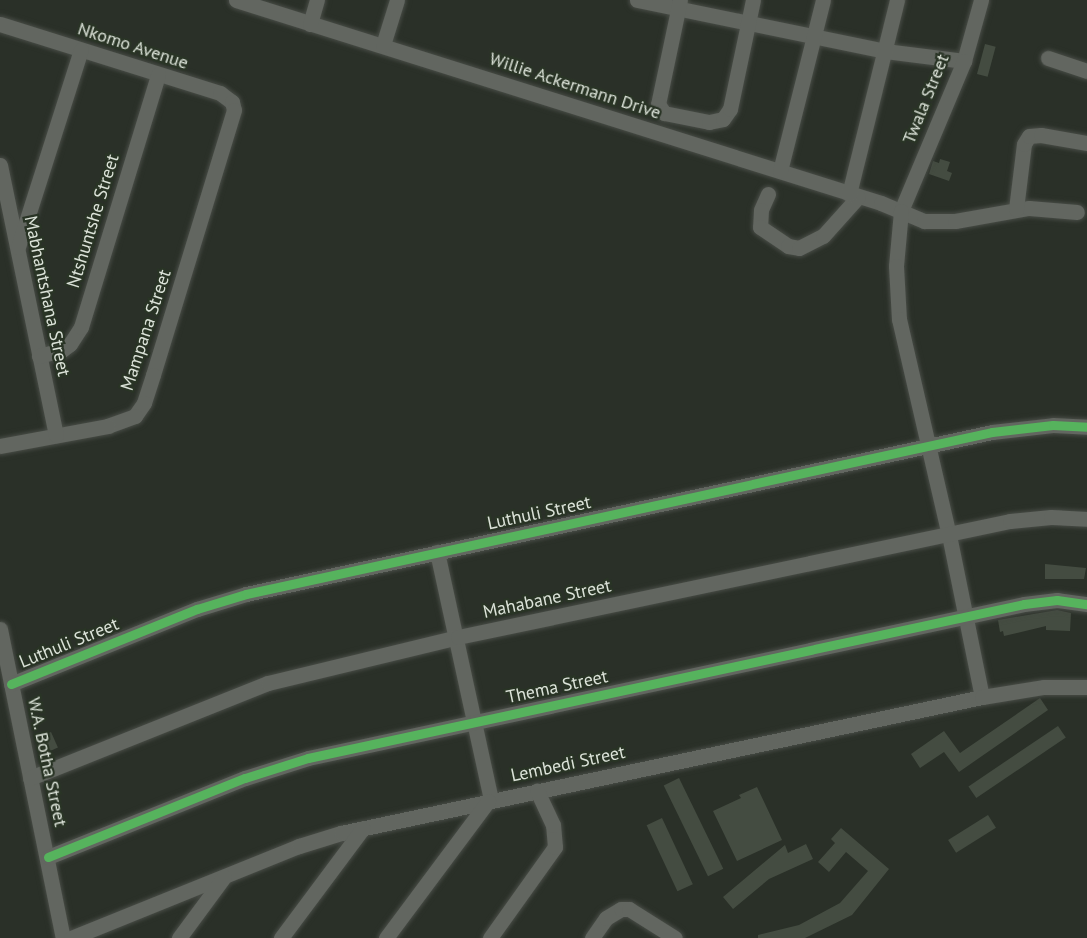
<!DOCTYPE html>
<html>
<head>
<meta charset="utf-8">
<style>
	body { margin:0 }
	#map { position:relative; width:1087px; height:938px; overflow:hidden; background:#2a3028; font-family:"PT Sans",sans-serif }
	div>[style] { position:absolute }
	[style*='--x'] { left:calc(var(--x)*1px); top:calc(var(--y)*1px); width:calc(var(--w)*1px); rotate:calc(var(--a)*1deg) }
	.building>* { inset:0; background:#444c41; transform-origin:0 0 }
	.roads { filter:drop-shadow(0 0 2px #484c46) drop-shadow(0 0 2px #484c46) }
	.minor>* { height:15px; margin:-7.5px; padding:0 7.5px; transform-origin:7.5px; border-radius:7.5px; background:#626660 }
	.cycleway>* { height:9px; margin:-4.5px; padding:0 4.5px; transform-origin:4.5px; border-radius:4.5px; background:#56b35d }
	span { translate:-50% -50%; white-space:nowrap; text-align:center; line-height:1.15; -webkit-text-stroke:4.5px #293425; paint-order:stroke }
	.street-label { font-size:18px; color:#dce3d9 }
</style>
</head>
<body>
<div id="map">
	<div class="building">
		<i style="left:985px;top:44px;width:11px;height:31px;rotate:15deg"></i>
		<i style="clip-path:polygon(940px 159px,950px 162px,947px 171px,952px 173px,949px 181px,929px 174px,933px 161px,939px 163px)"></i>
		<i style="clip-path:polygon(1045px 564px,1086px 568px,1084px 579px,1045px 579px)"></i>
		<i style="clip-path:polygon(1057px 610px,1071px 613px,1070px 631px,1046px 630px,1046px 626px,1004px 636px,1003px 631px,1000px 632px,998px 620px)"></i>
		<i style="clip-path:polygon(1040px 698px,1048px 710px,959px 772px,944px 752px,920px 768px,911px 754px,944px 731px,960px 753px)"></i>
		<i style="left:1058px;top:726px;width:14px;height:108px;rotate:56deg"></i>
		<i style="left:51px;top:732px;width:17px;height:15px;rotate:66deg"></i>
		<i style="left:679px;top:778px;width:101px;height:17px;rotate:64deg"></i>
		<i style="clip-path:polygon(757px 787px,782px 840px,737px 861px,713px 811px,741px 798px,739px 795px)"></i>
		<i style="left:988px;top:815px;width:15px;height:47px;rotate:58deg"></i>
		<i style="left:662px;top:818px;width:73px;height:17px;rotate:65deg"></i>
		<i style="clip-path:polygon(841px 828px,889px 869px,852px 915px,805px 938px,758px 938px,758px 935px,799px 925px,840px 903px,868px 871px,846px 852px,829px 872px,818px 862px,835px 843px,831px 839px)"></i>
		<i style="clip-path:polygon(806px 844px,813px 859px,769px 879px,733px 909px,723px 897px,785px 845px,788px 853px)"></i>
	</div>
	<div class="roads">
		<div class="minor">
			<i style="--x:236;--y:0;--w:676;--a:17.47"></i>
			<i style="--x:881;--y:203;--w:47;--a:22.7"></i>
			<i style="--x:924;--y:221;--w:31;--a:0"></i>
			<i style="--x:955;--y:221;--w:75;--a:-10"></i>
			<i style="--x:1029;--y:208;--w:48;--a:4.8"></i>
			<i style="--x:637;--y:0;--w:253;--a:11.6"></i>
			<i style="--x:885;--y:51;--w:80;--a:7.2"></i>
			<i style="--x:680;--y:0;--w:106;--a:101.9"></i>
			<i style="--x:658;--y:104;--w:11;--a:56"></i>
			<i style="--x:664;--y:113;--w:46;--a:11.3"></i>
			<i style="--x:709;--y:122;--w:14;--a:-12"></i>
			<i style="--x:723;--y:119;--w:12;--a:-55"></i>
			<i style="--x:730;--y:109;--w:111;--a:-78.1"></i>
			<i style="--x:981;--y:0;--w:63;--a:105.6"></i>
			<i style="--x:964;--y:61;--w:163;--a:112.8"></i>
			<i style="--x:901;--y:211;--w:55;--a:95.2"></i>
			<i style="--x:896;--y:266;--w:53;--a:86.8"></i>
			<i style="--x:899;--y:319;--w:222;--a:77"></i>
			<i style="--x:949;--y:535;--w:165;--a:78.5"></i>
			<i style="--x:0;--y:24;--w:231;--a:17.4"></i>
			<i style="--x:220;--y:93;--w:15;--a:37"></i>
			<i style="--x:232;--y:102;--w:8;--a:76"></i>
			<i style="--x:234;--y:110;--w:277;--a:107"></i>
			<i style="--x:153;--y:375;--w:29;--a:108"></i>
			<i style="--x:144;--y:403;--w:16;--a:125"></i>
			<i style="--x:135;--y:416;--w:29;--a:160"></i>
			<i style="--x:108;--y:426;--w:110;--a:169.5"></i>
			<i style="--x:310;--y:24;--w:25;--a:-74"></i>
			<i style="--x:383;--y:45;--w:47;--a:-72.7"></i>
			<i style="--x:1048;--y:58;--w:41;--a:18.4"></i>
			<i style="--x:0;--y:165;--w:276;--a:78.3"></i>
			<i style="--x:780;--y:171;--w:176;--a:-75.9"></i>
			<i style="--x:768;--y:194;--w:17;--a:114"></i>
			<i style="--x:761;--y:210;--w:17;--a:93"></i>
			<i style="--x:760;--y:227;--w:34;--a:34"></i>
			<i style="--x:788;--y:246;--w:11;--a:10"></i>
			<i style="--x:799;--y:248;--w:27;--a:-27"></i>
			<i style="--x:823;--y:236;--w:52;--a:-48.1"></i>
			<i style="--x:849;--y:194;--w:200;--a:-76.1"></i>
			<i style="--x:1016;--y:209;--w:65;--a:-83"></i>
			<i style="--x:1024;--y:144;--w:9;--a:-58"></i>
			<i style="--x:1029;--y:136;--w:12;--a:-5"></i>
			<i style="--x:1041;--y:135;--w:47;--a:9.9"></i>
			<i style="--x:18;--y:247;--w:207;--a:-72.3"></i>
			<i style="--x:39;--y:356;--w:24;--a:-15"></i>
			<i style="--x:62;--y:350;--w:10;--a:-37"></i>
			<i style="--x:70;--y:344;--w:20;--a:-57"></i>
			<i style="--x:81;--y:327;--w:264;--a:-73"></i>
			<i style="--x:437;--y:552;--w:254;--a:77.7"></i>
			<i style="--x:0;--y:629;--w:315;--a:78.5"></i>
			<i style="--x:11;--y:684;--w:201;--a:-22"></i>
			<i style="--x:197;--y:609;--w:51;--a:-17"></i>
			<i style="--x:246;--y:594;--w:763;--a:-12.25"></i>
			<i style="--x:992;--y:432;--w:61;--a:-6.5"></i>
			<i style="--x:1053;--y:425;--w:34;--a:3"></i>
			<i style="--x:30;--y:778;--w:256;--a:-21.8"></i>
			<i style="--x:268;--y:683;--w:195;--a:-13.6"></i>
			<i style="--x:458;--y:637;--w:564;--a:-11.87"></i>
			<i style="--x:1010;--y:521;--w:41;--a:-5.6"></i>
			<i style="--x:1051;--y:517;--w:36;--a:3"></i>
			<i style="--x:48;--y:857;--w:212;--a:-21.9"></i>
			<i style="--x:245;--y:778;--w:66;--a:-17.6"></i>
			<i style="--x:308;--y:758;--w:732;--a:-12.14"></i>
			<i style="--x:1024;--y:604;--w:33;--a:-7"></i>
			<i style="--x:1057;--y:600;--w:30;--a:8"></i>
			<i style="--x:71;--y:938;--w:246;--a:-22"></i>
			<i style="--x:299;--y:846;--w:44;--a:-17.2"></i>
			<i style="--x:341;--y:833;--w:655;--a:-11.98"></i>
			<i style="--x:982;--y:697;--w:63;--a:-9.2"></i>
			<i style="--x:1044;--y:687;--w:43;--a:0"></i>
			<i style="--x:179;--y:938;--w:76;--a:-53.6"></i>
			<i style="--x:281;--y:938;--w:137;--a:-53.3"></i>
			<i style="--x:386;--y:938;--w:171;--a:-53.3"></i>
			<i style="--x:490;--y:938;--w:112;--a:-54.5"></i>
			<i style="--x:555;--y:847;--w:22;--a:-95"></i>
			<i style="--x:553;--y:825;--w:38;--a:-115"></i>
			<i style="--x:592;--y:938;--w:24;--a:-55"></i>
			<i style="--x:606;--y:918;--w:17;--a:-31"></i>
			<i style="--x:621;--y:909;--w:8;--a:0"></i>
			<i style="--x:629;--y:909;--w:54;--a:32.2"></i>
		</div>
	</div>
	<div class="cycleway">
		<i style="--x:11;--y:684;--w:201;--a:-22"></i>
		<i style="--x:197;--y:609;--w:51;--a:-17"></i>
		<i style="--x:246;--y:594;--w:763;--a:-12.25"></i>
		<i style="--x:992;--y:432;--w:61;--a:-6.5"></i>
		<i style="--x:1053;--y:425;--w:34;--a:3"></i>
		<i style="--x:48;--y:857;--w:212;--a:-21.9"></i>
		<i style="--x:245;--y:778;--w:66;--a:-17.6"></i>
		<i style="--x:308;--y:758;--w:732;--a:-12.14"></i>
		<i style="--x:1024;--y:604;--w:33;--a:-7"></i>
		<i style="--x:1057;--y:600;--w:30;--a:8"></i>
	</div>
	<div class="street-label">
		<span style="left:133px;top:46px;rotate:18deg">Nkomo Avenue</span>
		<span style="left:575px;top:86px;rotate:18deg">Willie Ackermann Drive</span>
		<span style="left:926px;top:99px;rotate:-68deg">Twala Street</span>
		<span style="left:93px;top:221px;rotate:-73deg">Ntshuntshe Street</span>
		<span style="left:47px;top:296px;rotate:78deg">Mabhantshana Street</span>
		<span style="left:146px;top:330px;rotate:-72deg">Mampana Street</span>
		<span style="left:539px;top:513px;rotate:-12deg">Luthuli Street</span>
		<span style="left:547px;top:599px;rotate:-12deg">Mahabane Street</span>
		<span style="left:69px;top:643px;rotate:-22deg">Luthuli Street</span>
		<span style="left:557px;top:687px;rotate:-12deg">Thema Street</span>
		<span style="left:47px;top:762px;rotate:78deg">W.A. Botha Street</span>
		<span style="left:568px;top:764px;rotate:-12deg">Lembedi Street</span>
	</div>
</div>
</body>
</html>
